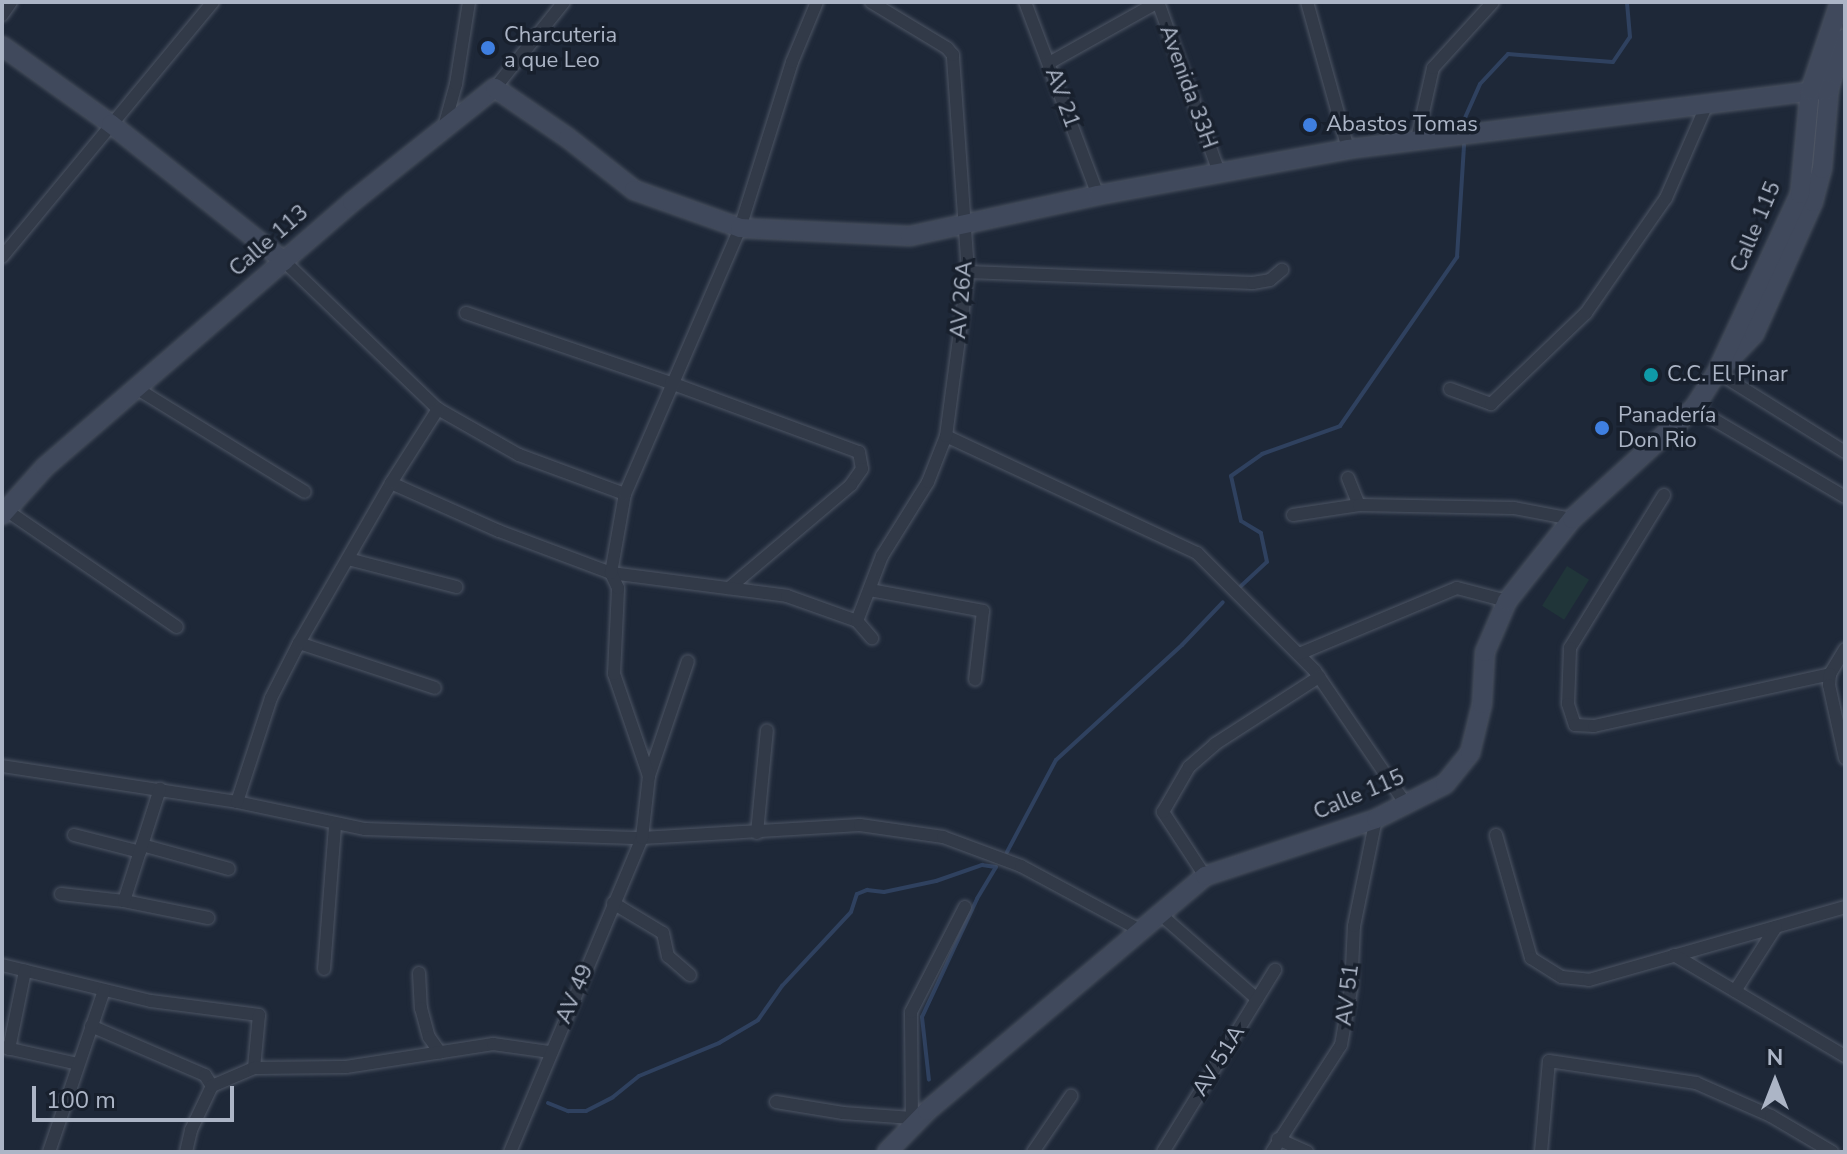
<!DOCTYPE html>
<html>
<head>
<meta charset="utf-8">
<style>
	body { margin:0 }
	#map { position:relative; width:1847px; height:1154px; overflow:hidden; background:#1e2838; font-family:"Nunito Sans",sans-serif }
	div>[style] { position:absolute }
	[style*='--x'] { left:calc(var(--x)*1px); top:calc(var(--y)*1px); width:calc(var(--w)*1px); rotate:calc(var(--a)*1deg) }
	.green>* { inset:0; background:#203539; transform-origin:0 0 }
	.stream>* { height:4px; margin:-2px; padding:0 2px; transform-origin:2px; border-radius:2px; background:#2f415f }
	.roads { filter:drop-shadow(0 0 2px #4d5564) drop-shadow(0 0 2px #4d5564) }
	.street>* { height:12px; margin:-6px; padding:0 6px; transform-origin:6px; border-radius:6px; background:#323a48 }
	.secondary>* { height:18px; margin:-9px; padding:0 9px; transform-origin:9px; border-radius:9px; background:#40495c }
	.dots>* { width:22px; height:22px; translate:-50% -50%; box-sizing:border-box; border:4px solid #18202d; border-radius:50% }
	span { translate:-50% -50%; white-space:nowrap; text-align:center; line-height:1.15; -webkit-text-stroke:7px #18202d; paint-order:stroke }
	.poi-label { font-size:22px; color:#acb5c6 }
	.left { translate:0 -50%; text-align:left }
	.street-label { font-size:22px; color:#acb5c6 }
	.frame { position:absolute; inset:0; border:4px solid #acb5c6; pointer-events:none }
	.north { position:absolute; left:1735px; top:1042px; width:80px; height:80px; -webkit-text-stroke:6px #18202d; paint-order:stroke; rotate:0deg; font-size:22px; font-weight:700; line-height:32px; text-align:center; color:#acb5c6 }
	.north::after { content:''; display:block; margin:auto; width:28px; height:36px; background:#acb5c6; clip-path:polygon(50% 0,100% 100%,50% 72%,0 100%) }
	.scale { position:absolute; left:32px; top:1086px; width:202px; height:36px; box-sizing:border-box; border:4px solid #acb5c6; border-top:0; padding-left:10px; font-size:24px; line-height:28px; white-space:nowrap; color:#acb5c6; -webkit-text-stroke:6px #18202d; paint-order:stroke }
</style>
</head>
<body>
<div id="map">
	<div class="green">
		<i style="left:1567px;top:566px;width:26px;height:47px;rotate:32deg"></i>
	</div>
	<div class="stream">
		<i style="--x:1464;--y:120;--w:39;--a:-66"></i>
		<i style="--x:1480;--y:84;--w:41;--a:-47"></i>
		<i style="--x:1508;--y:54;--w:105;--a:4.4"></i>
		<i style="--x:1613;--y:62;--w:30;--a:-56"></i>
		<i style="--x:1630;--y:37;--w:35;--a:-95"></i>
		<i style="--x:1241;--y:586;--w:35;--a:-43"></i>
		<i style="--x:1267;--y:562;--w:30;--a:-102"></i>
		<i style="--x:1261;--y:533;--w:23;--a:-149"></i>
		<i style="--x:1241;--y:521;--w:46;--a:-102.5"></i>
		<i style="--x:1231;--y:476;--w:38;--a:-35"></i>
		<i style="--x:1262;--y:454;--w:83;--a:-19.7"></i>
		<i style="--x:1340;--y:426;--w:206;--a:-55.3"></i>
		<i style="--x:1457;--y:257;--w:112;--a:-86.4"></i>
		<i style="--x:1007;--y:852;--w:104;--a:-62"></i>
		<i style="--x:1056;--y:760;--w:171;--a:-42.4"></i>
		<i style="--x:1182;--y:645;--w:59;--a:-46.4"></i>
		<i style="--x:548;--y:1103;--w:22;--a:22"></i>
		<i style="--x:568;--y:1111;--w:18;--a:0"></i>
		<i style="--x:586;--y:1111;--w:30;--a:-27"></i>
		<i style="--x:613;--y:1097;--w:33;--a:-39"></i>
		<i style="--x:639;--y:1076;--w:87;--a:-22.4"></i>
		<i style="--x:719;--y:1043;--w:45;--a:-30.5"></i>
		<i style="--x:758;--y:1020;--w:42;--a:-54.8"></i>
		<i style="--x:782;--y:986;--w:101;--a:-47"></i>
		<i style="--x:851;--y:912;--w:19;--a:-72"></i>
		<i style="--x:857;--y:894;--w:11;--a:-22"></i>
		<i style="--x:867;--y:890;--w:17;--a:7"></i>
		<i style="--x:884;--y:892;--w:53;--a:-11.9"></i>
		<i style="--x:936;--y:881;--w:49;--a:-19.2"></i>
		<i style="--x:982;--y:865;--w:14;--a:8"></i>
		<i style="--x:996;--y:867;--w:37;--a:121"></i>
		<i style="--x:977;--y:899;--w:130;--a:115"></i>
		<i style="--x:922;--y:1017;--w:63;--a:83.7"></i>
	</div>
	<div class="roads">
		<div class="street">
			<i style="--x:1025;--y:2;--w:206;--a:69.3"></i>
			<i style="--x:1158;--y:2;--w:181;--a:70.3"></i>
			<i style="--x:1307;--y:2;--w:153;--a:74.4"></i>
			<i style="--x:2;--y:15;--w:16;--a:-55"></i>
			<i style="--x:1049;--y:63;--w:125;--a:-29.2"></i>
			<i style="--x:495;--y:88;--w:110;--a:-51.3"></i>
			<i style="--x:444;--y:127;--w:45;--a:-74.4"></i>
			<i style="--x:456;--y:84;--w:83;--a:-81"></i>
			<i style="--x:1417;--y:139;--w:73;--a:-77.3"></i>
			<i style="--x:1433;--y:68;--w:89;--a:-47.7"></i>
			<i style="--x:2;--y:257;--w:331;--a:-50.4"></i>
			<i style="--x:284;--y:261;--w:214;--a:43.9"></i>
			<i style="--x:438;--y:409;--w:93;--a:29.6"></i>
			<i style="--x:519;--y:455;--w:113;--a:20.2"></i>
			<i style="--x:968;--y:272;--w:285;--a:2.2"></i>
			<i style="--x:1253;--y:283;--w:17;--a:-10"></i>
			<i style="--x:1270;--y:280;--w:16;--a:-40"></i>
			<i style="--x:466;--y:313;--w:217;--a:18.9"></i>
			<i style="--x:671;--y:383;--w:200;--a:20.2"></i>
			<i style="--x:859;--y:452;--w:17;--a:80"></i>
			<i style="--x:862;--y:469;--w:19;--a:125"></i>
			<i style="--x:851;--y:485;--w:160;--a:139.8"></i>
			<i style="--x:1717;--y:372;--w:151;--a:32"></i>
			<i style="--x:136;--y:388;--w:198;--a:31.6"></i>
			<i style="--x:1450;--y:389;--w:44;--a:20.1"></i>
			<i style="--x:1491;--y:404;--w:132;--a:-43.8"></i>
			<i style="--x:1586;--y:313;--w:140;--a:-55.2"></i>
			<i style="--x:1666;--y:198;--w:103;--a:-66.4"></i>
			<i style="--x:1694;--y:408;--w:175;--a:30.5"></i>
			<i style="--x:946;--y:436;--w:277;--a:25"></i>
			<i style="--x:1197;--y:553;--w:167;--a:45"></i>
			<i style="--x:1315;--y:671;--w:160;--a:55.7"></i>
			<i style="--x:1348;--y:478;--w:29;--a:68"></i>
			<i style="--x:391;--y:483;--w:118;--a:24"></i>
			<i style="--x:499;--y:531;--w:120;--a:20.6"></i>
			<i style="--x:611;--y:573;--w:177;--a:7.4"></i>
			<i style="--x:787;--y:596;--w:74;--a:19.7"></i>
			<i style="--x:857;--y:621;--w:23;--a:49"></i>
			<i style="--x:1664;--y:495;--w:180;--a:121.6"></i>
			<i style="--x:1570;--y:648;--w:56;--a:92"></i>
			<i style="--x:1568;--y:704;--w:22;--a:72"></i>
			<i style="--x:1575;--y:725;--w:19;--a:3"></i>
			<i style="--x:1594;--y:726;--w:242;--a:-12.4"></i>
			<i style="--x:6;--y:510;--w:207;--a:34.4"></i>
			<i style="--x:1293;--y:515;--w:67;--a:-8.6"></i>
			<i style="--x:1359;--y:505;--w:155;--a:1.1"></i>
			<i style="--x:1514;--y:508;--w:59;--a:10.7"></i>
			<i style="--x:348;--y:559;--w:112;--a:14.5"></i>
			<i style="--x:870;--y:590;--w:115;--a:10.5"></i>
			<i style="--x:983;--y:611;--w:69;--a:96.6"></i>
			<i style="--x:857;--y:621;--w:70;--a:-69"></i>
			<i style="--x:882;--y:556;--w:87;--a:-58.1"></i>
			<i style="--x:928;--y:482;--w:49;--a:-68.6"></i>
			<i style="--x:946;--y:436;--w:165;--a:-82.4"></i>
			<i style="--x:968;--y:272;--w:218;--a:-94"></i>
			<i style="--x:953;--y:55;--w:9;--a:-131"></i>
			<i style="--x:947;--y:48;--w:89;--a:-148.8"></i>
			<i style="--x:299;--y:643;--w:143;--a:18.3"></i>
			<i style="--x:1845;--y:649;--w:29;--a:121"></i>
			<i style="--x:1830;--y:674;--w:11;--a:95"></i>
			<i style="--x:1829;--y:685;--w:75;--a:77.6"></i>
			<i style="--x:1299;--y:654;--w:171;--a:-22.7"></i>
			<i style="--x:1457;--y:588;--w:52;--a:14.6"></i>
			<i style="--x:2;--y:766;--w:238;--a:8.7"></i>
			<i style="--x:237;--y:802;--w:131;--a:11.9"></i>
			<i style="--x:365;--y:829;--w:277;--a:1.9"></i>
			<i style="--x:642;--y:838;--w:218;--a:-3.4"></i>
			<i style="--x:860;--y:825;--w:84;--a:8.2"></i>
			<i style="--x:943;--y:837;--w:83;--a:20.4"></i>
			<i style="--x:1021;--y:866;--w:135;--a:28.3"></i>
			<i style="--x:649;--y:776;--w:121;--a:-71.3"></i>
			<i style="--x:237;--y:802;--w:109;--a:-71.9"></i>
			<i style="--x:271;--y:698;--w:62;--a:-63"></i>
			<i style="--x:299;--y:643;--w:185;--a:-60.1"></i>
			<i style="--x:391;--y:483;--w:88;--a:-57.6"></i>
			<i style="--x:757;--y:833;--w:103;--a:-84.5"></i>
			<i style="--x:74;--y:835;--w:68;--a:14.4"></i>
			<i style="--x:1496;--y:835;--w:128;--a:74.1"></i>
			<i style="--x:1531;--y:958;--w:36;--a:32"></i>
			<i style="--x:1562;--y:977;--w:27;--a:6"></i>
			<i style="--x:1589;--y:980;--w:266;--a:-15.9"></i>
			<i style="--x:142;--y:845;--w:90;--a:15.4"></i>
			<i style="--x:1205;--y:876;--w:77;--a:-123.3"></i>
			<i style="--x:1163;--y:812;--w:52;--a:-60"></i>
			<i style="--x:1189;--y:767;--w:35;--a:-41"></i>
			<i style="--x:1215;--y:744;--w:124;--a:-32.8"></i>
			<i style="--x:61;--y:894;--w:63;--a:6.3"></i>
			<i style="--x:124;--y:901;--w:86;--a:11.4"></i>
			<i style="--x:124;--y:901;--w:118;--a:-72.2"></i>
			<i style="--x:613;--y:903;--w:58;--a:31"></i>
			<i style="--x:663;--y:933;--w:24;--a:78"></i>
			<i style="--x:668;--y:956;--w:29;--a:41"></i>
			<i style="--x:1160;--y:914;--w:129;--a:41.2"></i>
			<i style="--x:1674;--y:955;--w:199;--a:30.6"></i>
			<i style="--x:2;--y:965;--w:153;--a:13.6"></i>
			<i style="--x:151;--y:1001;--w:109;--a:7.4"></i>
			<i style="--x:259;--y:1015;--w:53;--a:95.4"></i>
			<i style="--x:324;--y:969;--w:144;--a:-85.6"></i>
			<i style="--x:419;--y:973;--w:35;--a:87"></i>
			<i style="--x:421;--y:1008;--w:30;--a:75"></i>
			<i style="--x:429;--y:1037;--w:19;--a:55"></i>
			<i style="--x:1735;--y:991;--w:76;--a:-57.4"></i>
			<i style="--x:91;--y:1026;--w:124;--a:23.3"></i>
			<i style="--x:205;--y:1075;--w:13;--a:58"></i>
			<i style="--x:2;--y:1047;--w:78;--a:12.6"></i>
			<i style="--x:9;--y:1049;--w:80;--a:-78.4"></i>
			<i style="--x:776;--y:1102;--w:68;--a:9.3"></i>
			<i style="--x:843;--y:1113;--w:69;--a:4.1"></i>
			<i style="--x:912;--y:1127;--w:115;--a:-90.5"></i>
			<i style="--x:911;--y:1012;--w:118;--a:-62.8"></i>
			<i style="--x:1278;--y:1139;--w:32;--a:24"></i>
			<i style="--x:49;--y:1152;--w:171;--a:-71.2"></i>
			<i style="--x:186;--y:1152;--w:23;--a:-77"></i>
			<i style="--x:191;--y:1130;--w:49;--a:-64.5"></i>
			<i style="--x:212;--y:1086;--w:46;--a:-23.2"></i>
			<i style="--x:254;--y:1068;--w:92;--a:-0.6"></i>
			<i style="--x:346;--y:1067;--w:149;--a:-8.9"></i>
			<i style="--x:493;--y:1044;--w:58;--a:8"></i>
			<i style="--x:510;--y:1152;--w:341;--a:-67.2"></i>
			<i style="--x:642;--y:838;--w:62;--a:-83.6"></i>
			<i style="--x:649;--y:776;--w:108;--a:-108.9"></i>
			<i style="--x:614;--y:674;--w:86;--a:-87.3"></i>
			<i style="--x:618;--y:588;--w:17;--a:-115"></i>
			<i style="--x:611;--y:573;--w:80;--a:-80"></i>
			<i style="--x:625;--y:494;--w:290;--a:-66.6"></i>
			<i style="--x:740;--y:228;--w:174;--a:-72.6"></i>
			<i style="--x:792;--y:62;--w:65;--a:-67.4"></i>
			<i style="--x:1033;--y:1152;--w:68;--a:-55.8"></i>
			<i style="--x:1163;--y:1152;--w:214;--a:-58.4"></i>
			<i style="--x:1272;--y:1152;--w:127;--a:-57.2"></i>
			<i style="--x:1341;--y:1045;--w:57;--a:-79.9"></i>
			<i style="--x:1351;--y:989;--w:63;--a:-87.3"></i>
			<i style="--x:1354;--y:926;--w:109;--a:-78.4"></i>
			<i style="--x:1541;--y:1152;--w:91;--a:-85"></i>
			<i style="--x:1549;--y:1061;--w:149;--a:8.5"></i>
			<i style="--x:1696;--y:1083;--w:82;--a:23.7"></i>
			<i style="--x:1771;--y:1116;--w:71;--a:30.5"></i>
		</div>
		<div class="secondary">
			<i style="--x:2;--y:46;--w:134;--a:35.6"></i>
			<i style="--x:111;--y:124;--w:221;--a:38.4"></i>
			<i style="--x:1727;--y:362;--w:39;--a:-46"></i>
			<i style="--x:1754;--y:334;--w:145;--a:-65.9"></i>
			<i style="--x:1813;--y:202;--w:34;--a:-75"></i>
			<i style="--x:1822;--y:169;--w:80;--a:-85"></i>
			<i style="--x:1829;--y:89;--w:53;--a:-72.6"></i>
			<i style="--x:2;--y:515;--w:64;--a:-48.1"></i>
			<i style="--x:45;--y:467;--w:406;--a:-40.8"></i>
			<i style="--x:352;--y:202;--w:183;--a:-38.6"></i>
			<i style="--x:495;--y:88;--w:88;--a:34.4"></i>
			<i style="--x:568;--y:138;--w:84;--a:38.2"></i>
			<i style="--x:634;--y:190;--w:113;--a:19.7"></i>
			<i style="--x:740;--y:228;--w:170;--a:2.7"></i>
			<i style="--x:910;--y:236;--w:192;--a:-12.3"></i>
			<i style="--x:1098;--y:195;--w:254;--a:-10.4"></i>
			<i style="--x:1348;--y:149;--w:485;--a:-7.1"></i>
			<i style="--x:887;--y:1152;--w:57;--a:-45.7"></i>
			<i style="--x:927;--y:1111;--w:364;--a:-40.2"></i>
			<i style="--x:1205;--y:876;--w:180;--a:-18.4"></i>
			<i style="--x:1376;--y:819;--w:77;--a:-26.9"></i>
			<i style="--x:1445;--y:784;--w:40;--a:-51"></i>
			<i style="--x:1470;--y:753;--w:50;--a:-76.2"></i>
			<i style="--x:1482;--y:704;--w:52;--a:-86.7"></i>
			<i style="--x:1485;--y:652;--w:56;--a:-66.7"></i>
			<i style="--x:1507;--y:601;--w:105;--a:-51.6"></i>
			<i style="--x:1572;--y:519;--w:165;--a:-42.3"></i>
			<i style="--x:1694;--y:408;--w:43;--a:-57.4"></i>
			<i style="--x:1717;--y:372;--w:196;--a:-65"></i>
			<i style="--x:1800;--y:194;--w:103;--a:-84.5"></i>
			<i style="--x:1810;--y:91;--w:94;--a:-71.4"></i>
		</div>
	</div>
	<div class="dots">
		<i style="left:488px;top:48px;background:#3f7fe0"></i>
		<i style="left:1310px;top:125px;background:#3f7fe0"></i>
		<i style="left:1651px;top:375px;background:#0f9aa8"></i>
		<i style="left:1602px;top:428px;background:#3f7fe0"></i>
	</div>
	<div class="poi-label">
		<span class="left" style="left:504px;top:48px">Charcuteria<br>a que Leo</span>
		<span class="left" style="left:1326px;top:125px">Abastos Tomas</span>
		<span class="left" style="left:1667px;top:375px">C.C. El Pinar</span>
		<span class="left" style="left:1618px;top:428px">Panadería<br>Don Rio</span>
	</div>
	<div class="street-label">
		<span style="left:1188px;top:87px;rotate:70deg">Avenida 33H</span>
		<span style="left:1062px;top:98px;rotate:70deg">AV 21</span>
		<span style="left:1756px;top:227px;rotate:-67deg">Calle 115</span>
		<span style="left:269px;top:241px;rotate:-41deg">Calle 113</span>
		<span style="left:962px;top:300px;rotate:-85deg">AV 26A</span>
		<span style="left:1359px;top:795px;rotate:-23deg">Calle 115</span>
		<span style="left:575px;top:994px;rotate:-67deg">AV 49</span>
		<span style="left:1348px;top:995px;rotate:-83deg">AV 51</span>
		<span style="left:1219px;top:1061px;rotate:-58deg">AV 51A</span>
	</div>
	<div class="frame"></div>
	<div class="north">N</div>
	<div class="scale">100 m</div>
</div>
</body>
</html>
